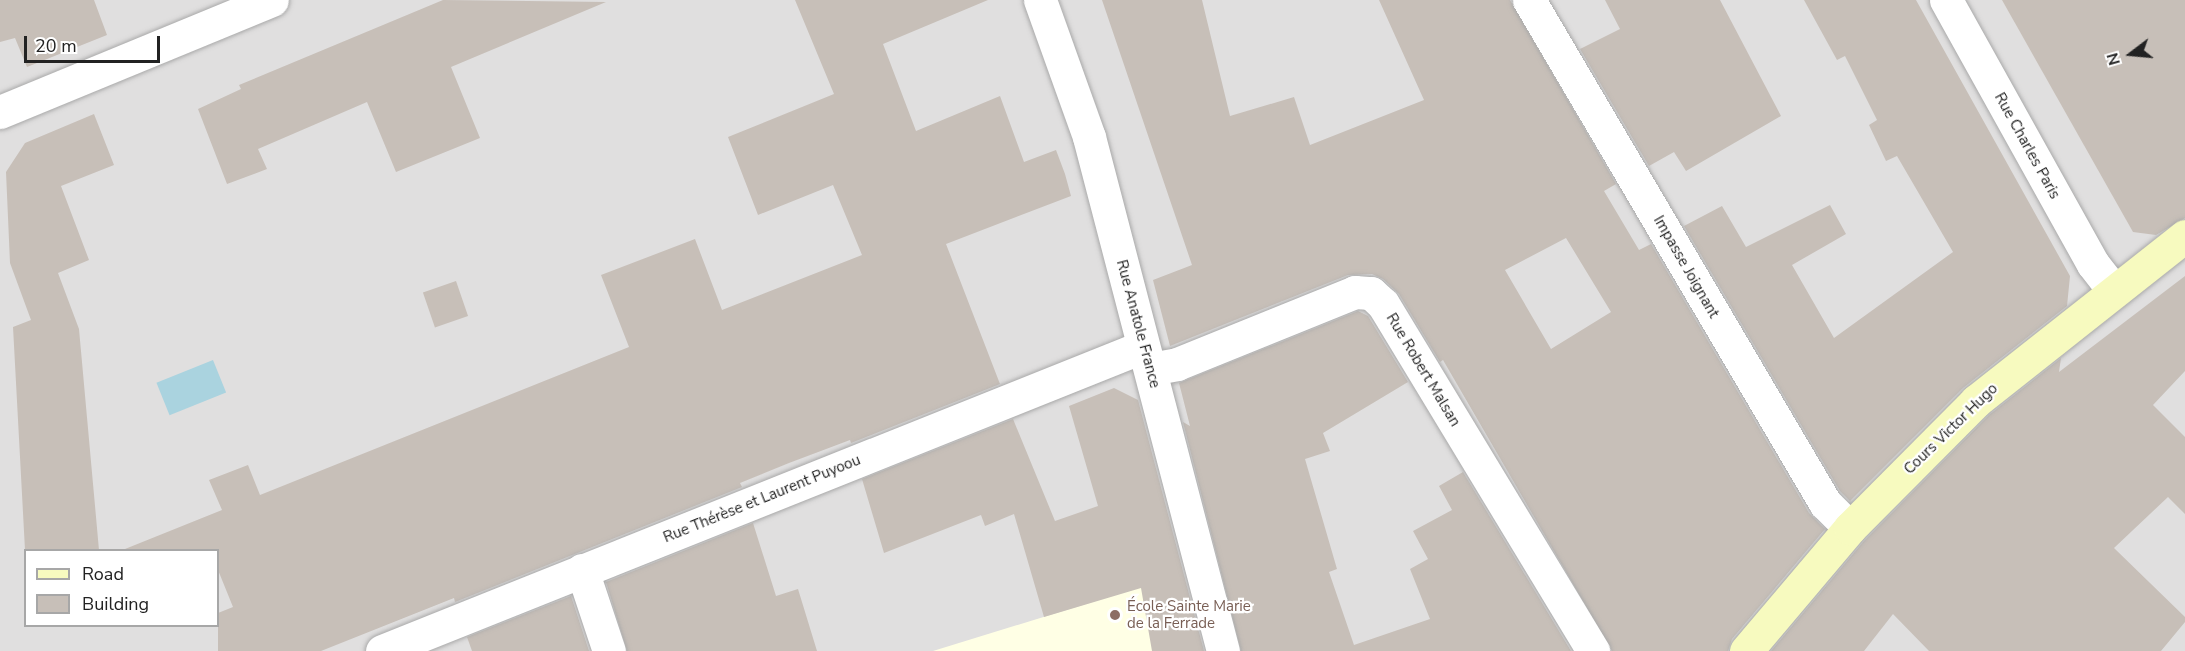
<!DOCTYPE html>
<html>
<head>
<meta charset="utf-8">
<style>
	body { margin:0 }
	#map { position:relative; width:2185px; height:651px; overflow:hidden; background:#f2efe9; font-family:"Nunito Sans",sans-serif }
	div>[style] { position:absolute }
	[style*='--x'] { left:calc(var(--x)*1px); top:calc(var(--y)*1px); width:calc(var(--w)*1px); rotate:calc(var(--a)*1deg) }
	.residential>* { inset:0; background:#e0dfdf }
	.education>* { inset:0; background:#ffffe5 }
	.water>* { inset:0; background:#aad3df; transform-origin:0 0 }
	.building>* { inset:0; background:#c7bfb8; transform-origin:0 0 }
	.roads { filter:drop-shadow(0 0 2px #a9a9a9) drop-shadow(0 0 2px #a9a9a9) }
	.street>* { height:33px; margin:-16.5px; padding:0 16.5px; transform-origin:16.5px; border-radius:16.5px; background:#fff }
	.secondary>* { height:33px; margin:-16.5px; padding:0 16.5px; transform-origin:16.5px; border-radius:16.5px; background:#f7fabf }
	.dots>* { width:16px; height:16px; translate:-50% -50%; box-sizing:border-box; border:3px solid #fff; border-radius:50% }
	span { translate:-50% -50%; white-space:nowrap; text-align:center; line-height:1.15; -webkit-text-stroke:4.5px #fff; paint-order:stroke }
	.street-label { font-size:15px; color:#222 }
	.education-label { font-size:15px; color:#785e54 }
	.left { translate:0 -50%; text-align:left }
	.legend { position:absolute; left:24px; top:549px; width:195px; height:78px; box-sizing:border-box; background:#fff; border:2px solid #a7a7a7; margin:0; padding:8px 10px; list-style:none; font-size:18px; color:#222 }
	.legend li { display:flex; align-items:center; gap:12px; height:30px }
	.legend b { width:30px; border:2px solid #a7a7a7 }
	.north { position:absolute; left:2101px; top:24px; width:60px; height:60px; -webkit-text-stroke:4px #fff; paint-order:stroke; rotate:254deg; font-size:16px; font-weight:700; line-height:24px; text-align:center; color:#222 }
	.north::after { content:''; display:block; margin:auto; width:21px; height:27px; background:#222; clip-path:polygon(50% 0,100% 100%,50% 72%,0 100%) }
	.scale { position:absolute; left:24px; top:36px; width:136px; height:27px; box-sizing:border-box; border:3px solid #222; border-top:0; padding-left:8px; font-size:18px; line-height:21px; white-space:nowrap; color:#222; -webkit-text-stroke:4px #fff; paint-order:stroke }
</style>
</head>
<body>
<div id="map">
	<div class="residential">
		<i style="clip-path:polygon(evenodd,0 0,2185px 0,2185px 651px,0 651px,0 0,26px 550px,218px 550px,218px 626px,26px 626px,26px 550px)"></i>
	</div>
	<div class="education">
		<i style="clip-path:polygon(1170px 578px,1187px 651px,933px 651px)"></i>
	</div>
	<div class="water">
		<i style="left:213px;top:360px;width:35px;height:61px;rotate:68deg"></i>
	</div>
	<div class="building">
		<i style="clip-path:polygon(0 0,94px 0,107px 35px,27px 67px,15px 38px,0 42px)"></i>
		<i style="clip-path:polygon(443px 0,606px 2px,451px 67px,480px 138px,396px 172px,367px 102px,258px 149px,267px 169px,227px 184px,198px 109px,241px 89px,239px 85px)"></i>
		<i style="clip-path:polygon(795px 0,988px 0,883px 44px,916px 131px,1000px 96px,1024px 162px,1056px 150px,1065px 174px,1071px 196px,946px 244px,1000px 384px,851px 443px,850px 440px,789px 463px,740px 483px,742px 487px,455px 602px,454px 598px,321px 651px,218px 651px,218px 613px,233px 607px,218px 570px,218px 550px,125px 549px,222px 510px,209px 480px,248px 465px,260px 495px,629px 347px,601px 275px,695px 239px,722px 310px,862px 255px,833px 185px,758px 215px,728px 137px,834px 94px)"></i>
		<i style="clip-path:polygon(evenodd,1102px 0,1202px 0,1230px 116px,1294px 97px,1310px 145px,1424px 100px,1379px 0,1510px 0,1616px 184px,1604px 191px,1639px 250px,1651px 244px,1809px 513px,1825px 529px,1732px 639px,1728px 651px,1612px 651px,1443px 360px,1440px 362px,1399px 294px,1383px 279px,1372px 274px,1348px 275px,1170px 346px,1153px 280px,1192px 265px,1102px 0,1566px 238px,1611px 312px,1551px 349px,1505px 270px,1566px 238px)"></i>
		<i style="clip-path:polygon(1605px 0,1720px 0,1781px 116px,1686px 171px,1674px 152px,1649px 166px,1580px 49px,1620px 29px)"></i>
		<i style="clip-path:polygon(1804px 0,1916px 0,2070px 276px,2067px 306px,1963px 388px,1850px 501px,1840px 491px,1684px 226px,1722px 206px,1746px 247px,1830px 205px,1846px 234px,1792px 265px,1834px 338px,1953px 252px,1897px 156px,1886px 161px,1869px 125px,1877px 120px,1845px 56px,1837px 60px)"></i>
		<i style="clip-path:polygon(2002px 0,2185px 0,2185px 218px,2156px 235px,2133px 232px)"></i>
		<i style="clip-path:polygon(94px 114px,114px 165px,61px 186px,89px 260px,58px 273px,79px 329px,99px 550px,25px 550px,13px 327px,31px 320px,10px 263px,6px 172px,25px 143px)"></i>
		<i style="clip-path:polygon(2185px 276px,2185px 371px,2153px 405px,2185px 437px,2185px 514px,2168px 497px,2114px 548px,2185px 617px,2185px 622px,2161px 651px,1929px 651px,1893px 614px,1864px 651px,1771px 651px,1864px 541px,1989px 415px,2061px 358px,2059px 372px)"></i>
		<i style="left:456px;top:281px;width:37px;height:35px;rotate:71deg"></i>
		<i style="clip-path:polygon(1358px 311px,1368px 316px,1408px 382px,1323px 433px,1330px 451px,1305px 459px,1337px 569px,1329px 572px,1355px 648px,1354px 645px,1430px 619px,1410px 569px,1428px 559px,1413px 531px,1452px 510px,1439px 486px,1463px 472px,1571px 651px,1241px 651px,1183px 422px,1190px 426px,1179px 383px)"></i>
		<i style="clip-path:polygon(1114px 388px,1138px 400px,1204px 651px,1152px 651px,1141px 588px,1044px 617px,1014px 514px,985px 526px,981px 515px,884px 553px,862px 479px,1013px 419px,1055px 521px,1098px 506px,1069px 406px)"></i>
		<i style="clip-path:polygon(753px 523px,776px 596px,798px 589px,817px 651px,627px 651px,606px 582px)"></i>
		<i style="clip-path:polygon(571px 596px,589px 651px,472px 651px,467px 637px)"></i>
	</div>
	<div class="roads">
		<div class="street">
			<i style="--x:1040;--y:0;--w:145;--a:70.3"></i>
			<i style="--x:1089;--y:137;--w:531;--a:75.39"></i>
			<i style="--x:1529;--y:0;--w:584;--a:59.52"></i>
			<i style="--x:1825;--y:503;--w:35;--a:45"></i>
			<i style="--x:1946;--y:0;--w:302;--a:60.9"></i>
			<i style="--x:2093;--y:264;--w:33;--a:52"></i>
			<i style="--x:0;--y:112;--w:294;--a:-22.4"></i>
			<i style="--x:1150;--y:369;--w:27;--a:-10"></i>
			<i style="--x:1177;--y:364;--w:192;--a:-22"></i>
			<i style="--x:1355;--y:292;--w:16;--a:4"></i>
			<i style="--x:1371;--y:293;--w:16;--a:43"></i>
			<i style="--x:1383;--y:304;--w:406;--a:58.8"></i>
			<i style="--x:582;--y:570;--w:85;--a:71.6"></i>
			<i style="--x:382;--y:651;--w:819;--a:-21.8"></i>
		</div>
		<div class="secondary">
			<i style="--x:1746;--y:651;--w:161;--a:-49.8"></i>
			<i style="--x:1850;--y:528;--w:179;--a:-45.2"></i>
			<i style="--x:1976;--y:401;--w:266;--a:-38.3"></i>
		</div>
	</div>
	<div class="dots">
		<i style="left:1115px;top:615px;background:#8d6e63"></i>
	</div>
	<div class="street-label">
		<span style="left:2027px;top:146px;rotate:61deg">Rue Charles Paris</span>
		<span style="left:1686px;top:267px;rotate:60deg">Impasse Joignant</span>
		<span style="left:1138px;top:324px;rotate:75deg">Rue Anatole France</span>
		<span style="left:1423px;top:370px;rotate:59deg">Rue Robert Malsan</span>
		<span style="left:1951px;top:429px;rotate:-44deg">Cours Victor Hugo</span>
		<span style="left:762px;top:499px;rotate:-22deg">Rue Thérèse et Laurent Puyoou</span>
	</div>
	<div class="education-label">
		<span class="left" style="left:1127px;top:615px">École Sainte Marie<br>de la Ferrade</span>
	</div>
	<ul class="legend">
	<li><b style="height:8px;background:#f7fabf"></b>Road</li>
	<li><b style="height:16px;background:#c7bfb8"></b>Building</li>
	</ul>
	<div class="north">N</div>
	<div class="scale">20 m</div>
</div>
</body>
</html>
